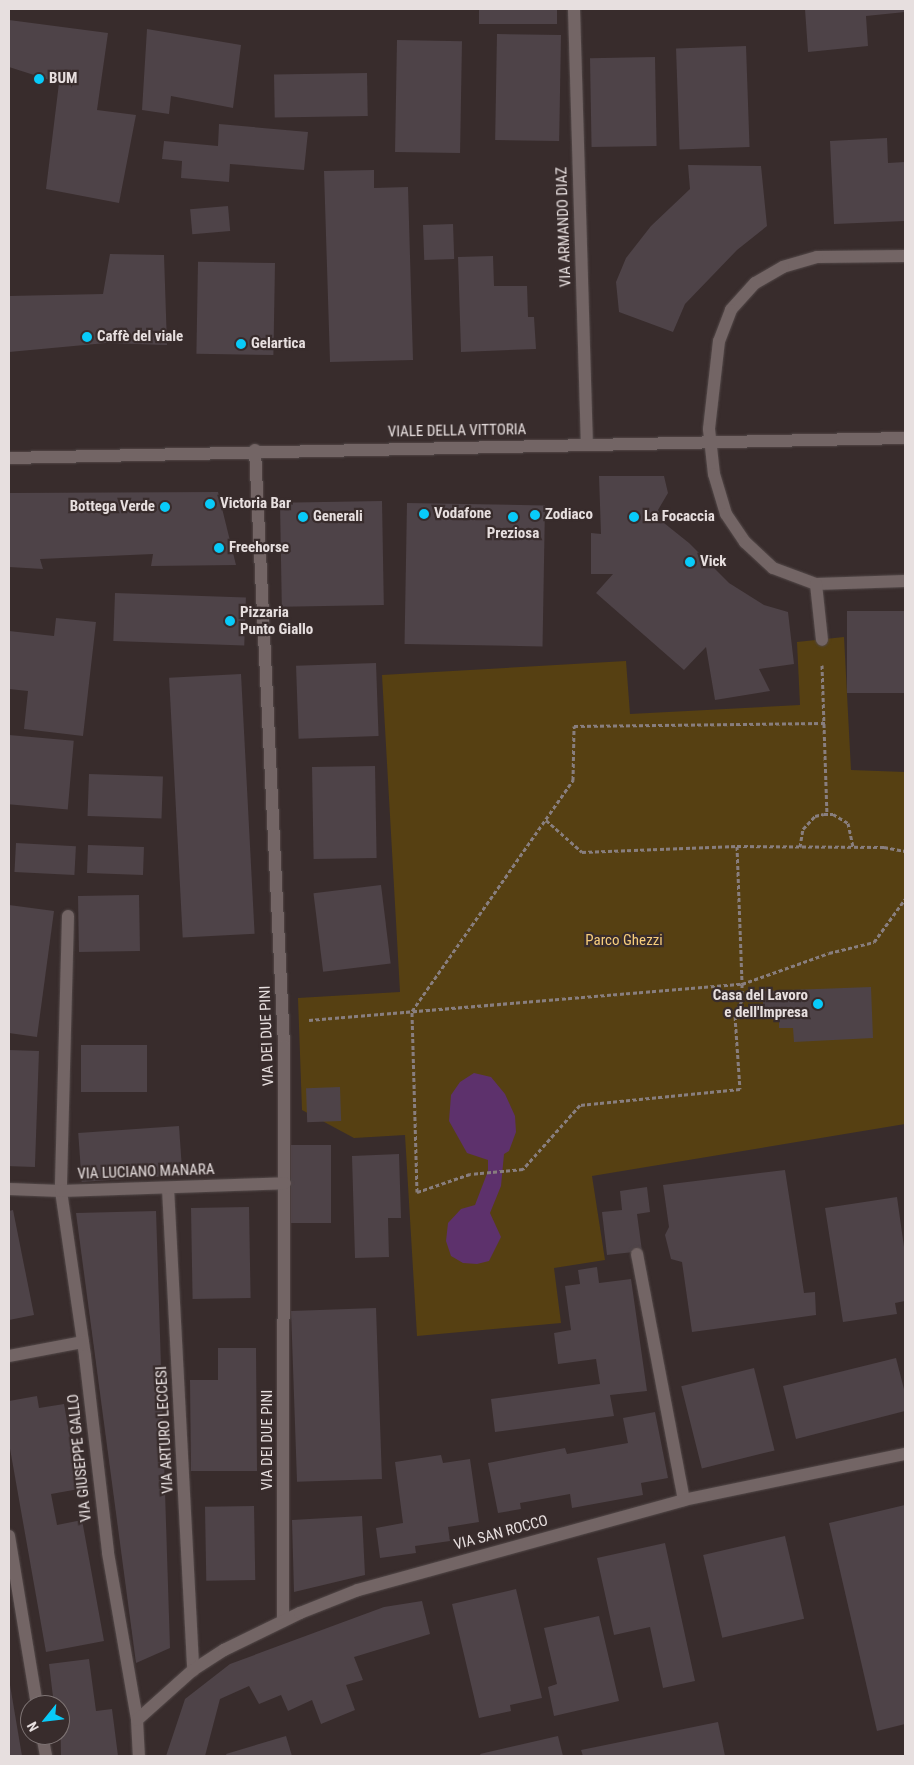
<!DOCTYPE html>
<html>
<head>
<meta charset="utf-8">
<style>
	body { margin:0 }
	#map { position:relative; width:914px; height:1765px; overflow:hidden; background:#382c2c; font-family:"Roboto Condensed",sans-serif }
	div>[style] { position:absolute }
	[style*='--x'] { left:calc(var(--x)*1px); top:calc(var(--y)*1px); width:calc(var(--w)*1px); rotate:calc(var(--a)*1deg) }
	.green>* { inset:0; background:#564012 }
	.water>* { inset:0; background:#5d316c }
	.building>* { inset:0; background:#4e4348; transform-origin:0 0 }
	.path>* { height:3px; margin-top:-1.5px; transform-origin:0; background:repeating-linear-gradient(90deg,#887e7e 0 4px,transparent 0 6.5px) }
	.roads { filter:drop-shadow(0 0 1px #534949) drop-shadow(0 0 1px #534949) }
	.lane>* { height:12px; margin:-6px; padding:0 6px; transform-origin:6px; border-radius:6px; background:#736565 }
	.street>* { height:12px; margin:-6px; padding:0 6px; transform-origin:6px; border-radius:6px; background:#736565 }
	.secondary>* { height:12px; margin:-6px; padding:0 6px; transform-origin:6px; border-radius:6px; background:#736565 }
	.dots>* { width:14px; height:14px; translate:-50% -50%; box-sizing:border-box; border:2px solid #382c2c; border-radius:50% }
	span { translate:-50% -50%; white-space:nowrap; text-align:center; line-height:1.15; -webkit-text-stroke:4.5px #382c2c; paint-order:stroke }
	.poi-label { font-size:15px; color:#e7dfdf; font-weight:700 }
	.left { translate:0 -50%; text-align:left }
	.right { translate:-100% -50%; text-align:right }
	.street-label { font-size:15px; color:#e7dfdf }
	.park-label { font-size:15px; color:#f7cd7c }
	.frame { position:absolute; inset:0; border:10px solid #e7dfdf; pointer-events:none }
	.north { position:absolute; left:20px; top:1695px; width:50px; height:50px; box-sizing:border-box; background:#382c2c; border:1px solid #7e7474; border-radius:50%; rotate:241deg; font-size:14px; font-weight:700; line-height:20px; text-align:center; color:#e7dfdf }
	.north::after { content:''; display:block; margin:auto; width:18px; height:22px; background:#08cbf9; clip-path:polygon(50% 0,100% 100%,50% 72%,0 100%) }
</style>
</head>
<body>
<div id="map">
	<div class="green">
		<i style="clip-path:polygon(844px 637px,851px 770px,905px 772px,905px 1124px,592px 1176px,605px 1260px,554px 1268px,561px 1323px,417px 1336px,405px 1135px,354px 1138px,302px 1110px,298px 998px,400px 992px,382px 675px,626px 661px,630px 714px,800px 705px,797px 642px)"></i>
	</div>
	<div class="water">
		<i style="clip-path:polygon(474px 1073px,491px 1077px,505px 1094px,515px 1116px,516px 1132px,509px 1151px,504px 1154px,501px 1186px,490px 1213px,501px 1237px,489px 1261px,477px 1264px,463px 1263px,451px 1256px,446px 1241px,448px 1223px,461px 1209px,475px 1205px,488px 1171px,488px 1160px,467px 1153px,449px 1121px,451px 1095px,460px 1082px)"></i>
	</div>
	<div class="building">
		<i style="left:479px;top:9px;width:78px;height:15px"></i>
		<i style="clip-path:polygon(805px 9px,905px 9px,905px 12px,866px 16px,868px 46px,808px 52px)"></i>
		<i style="clip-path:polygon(9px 20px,108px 33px,97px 110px,136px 115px,119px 203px,46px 189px,59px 83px,9px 67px)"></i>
		<i style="clip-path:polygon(147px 29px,241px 45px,233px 108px,171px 96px,169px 114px,142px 110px)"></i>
		<i style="left:497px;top:34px;width:64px;height:106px;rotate:1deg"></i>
		<i style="left:397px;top:40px;width:65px;height:112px;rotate:1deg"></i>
		<i style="left:746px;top:46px;width:101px;height:70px;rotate:88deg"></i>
		<i style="left:655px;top:57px;width:89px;height:65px;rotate:89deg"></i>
		<i style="left:367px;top:73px;width:43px;height:93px;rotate:89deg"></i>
		<i style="clip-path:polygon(219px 124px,308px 132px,304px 170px,230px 164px,229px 182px,181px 178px,182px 161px,162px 159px,164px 141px,218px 146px)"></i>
		<i style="clip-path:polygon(887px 138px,888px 163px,905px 162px,905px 221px,834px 224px,830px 141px)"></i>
		<i style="clip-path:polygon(688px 165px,761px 166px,767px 226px,737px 250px,685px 304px,673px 332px,619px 312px,616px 282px,626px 258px,651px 226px,690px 189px)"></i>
		<i style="clip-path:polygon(374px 170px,374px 188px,408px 187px,413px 360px,330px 362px,324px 171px)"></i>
		<i style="left:228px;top:206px;width:25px;height:38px;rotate:85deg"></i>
		<i style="left:453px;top:224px;width:35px;height:30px;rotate:88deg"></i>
		<i style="clip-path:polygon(110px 254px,164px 255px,167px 345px,106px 343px,9px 352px,9px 296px,103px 294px)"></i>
		<i style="clip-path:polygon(493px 256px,494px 286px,527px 286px,528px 317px,534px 317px,536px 349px,461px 352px,458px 257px)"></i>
		<i style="left:275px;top:263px;width:92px;height:77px;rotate:91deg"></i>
		<i style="clip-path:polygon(599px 476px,664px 476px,668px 493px,658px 510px,664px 523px,689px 543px,729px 583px,764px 605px,788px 612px,794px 664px,759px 669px,770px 691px,715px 700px,706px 647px,684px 670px,596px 593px,613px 574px,591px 574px,591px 533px,601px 534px)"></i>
		<i style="clip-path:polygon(218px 492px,236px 565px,151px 566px,153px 554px,40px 559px,43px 569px,9px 567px,9px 493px)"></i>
		<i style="left:382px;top:501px;width:104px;height:102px;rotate:89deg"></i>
		<i style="left:407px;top:503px;width:138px;height:141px;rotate:1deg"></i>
		<i style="left:115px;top:593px;width:131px;height:48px;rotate:2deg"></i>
		<i style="left:905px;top:611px;width:82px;height:58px;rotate:90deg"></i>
		<i style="clip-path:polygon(56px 618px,96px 622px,83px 736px,24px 729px,28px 691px,9px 689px,9px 631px,54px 636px)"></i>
		<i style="left:376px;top:663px;width:73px;height:80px;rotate:88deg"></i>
		<i style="left:241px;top:674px;width:260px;height:72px;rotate:87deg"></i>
		<i style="left:9px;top:735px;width:65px;height:69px;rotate:5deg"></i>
		<i style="left:375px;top:766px;width:92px;height:63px;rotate:89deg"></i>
		<i style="left:89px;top:774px;width:74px;height:42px;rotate:2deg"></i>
		<i style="left:16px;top:843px;width:60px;height:29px;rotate:3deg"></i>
		<i style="left:88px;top:845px;width:56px;height:28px;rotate:2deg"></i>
		<i style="left:381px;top:885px;width:79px;height:68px;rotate:83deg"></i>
		<i style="left:139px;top:895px;width:56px;height:61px;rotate:89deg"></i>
		<i style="clip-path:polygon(9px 905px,54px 911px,37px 1037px,9px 1033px)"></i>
		<i style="clip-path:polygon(871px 987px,873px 1038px,794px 1042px,793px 1028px,779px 1028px,779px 1018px,763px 1018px,763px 991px)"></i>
		<i style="left:81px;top:1045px;width:66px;height:47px"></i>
		<i style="left:9px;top:1050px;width:30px;height:116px;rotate:2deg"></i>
		<i style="left:340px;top:1087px;width:34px;height:34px;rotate:88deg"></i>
		<i style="left:179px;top:1126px;width:49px;height:101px;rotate:86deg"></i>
		<i style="left:291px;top:1145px;width:40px;height:78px"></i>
		<i style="clip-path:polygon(399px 1154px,401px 1218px,388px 1218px,389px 1257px,355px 1258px,352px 1156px)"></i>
		<i style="clip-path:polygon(785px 1170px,804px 1293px,815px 1292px,816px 1315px,692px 1332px,682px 1262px,671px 1259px,665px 1235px,669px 1227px,663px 1185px)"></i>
		<i style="clip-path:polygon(647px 1187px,650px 1212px,637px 1214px,642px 1251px,607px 1255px,602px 1212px,622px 1210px,620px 1191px)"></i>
		<i style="clip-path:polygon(897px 1197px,905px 1254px,905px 1301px,895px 1303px,897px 1314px,843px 1322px,825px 1208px)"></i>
		<i style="left:249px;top:1207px;width:91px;height:58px;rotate:89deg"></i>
		<i style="clip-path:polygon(13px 1210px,34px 1315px,9px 1320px,9px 1211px)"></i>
		<i style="clip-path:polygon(156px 1211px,170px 1648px,136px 1663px,76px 1213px)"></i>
		<i style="clip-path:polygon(597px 1267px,599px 1283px,631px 1279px,647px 1391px,610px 1395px,614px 1416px,495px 1432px,491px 1399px,600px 1384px,596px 1359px,558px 1364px,554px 1333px,571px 1330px,565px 1286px,580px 1284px,578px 1270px)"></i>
		<i style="left:376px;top:1308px;width:171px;height:85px;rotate:88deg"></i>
		<i style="clip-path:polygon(218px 1348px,256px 1348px,257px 1471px,191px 1471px,190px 1380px,218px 1380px)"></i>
		<i style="clip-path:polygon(896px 1358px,905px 1393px,905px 1411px,796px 1439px,783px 1386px)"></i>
		<i style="left:754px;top:1368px;width:85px;height:75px;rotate:76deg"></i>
		<i style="clip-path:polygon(37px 1396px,39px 1408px,64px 1404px,79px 1489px,51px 1494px,57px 1525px,82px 1520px,104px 1641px,46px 1652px,9px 1443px,9px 1401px)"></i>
		<i style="clip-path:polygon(655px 1412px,668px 1478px,641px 1483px,643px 1495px,572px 1508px,570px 1494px,520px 1503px,521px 1509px,498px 1513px,488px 1463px,565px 1448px,567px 1454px,628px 1443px,623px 1418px)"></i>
		<i style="clip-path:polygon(441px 1455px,443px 1463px,470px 1459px,479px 1522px,448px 1527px,450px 1541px,415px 1546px,416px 1553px,380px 1558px,376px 1528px,403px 1523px,395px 1462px)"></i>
		<i style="clip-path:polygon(905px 1505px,905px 1724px,877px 1731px,829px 1523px)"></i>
		<i style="left:254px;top:1506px;width:74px;height:49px;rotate:89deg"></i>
		<i style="clip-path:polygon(362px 1516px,365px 1575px,294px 1592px,292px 1520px)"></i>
		<i style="left:785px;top:1536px;width:85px;height:84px;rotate:77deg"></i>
		<i style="clip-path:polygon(665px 1543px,695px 1681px,663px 1688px,650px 1627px,614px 1635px,597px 1558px)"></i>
		<i style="clip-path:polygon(516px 1589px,542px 1698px,510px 1705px,511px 1711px,479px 1718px,452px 1604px)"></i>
		<i style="clip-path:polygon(422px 1601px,430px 1634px,354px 1657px,363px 1680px,346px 1685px,355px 1710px,321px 1724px,312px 1700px,288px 1711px,281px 1695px,259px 1704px,249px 1686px,220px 1699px,205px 1756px,166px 1756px,185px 1699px,230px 1664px,384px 1607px)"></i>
		<i style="clip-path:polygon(599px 1616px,619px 1701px,554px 1716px,548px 1687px,557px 1684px,544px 1628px)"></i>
		<i style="clip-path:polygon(89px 1659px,96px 1711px,112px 1709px,118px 1756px,61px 1756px,60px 1705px,54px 1705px,49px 1664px)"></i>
		<i style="clip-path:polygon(9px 1685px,10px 1685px,22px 1756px,9px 1756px)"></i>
		<i style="clip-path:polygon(718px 1722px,725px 1756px,583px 1756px,581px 1750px)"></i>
		<i style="clip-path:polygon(286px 1736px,292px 1756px,227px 1756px,226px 1754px)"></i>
		<i style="clip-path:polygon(558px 1736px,563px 1756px,481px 1756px,480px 1754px)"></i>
	</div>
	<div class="path">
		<i style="--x:822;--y:665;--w:149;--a:88.1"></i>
		<i style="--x:546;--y:820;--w:48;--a:41.6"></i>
		<i style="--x:582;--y:852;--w:155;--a:-2.2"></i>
		<i style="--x:737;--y:846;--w:147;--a:0.4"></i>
		<i style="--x:884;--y:847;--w:21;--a:11"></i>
		<i style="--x:737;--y:846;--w:138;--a:87.9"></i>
		<i style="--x:742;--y:984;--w:16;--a:90"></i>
		<i style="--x:742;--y:1000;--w:17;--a:114"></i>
		<i style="--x:735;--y:1016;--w:73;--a:86.1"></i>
		<i style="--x:740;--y:1089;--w:161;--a:174.3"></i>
		<i style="--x:580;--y:1105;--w:86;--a:131.7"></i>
		<i style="--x:523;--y:1169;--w:53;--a:174.6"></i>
		<i style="--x:470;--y:1174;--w:56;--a:161.2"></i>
		<i style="--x:417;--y:1192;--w:181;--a:-91.6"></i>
		<i style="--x:412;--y:1011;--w:282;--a:-55.1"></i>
		<i style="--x:573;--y:780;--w:54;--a:-88.9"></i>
		<i style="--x:574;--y:726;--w:251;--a:-0.7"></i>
		<i style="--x:800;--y:847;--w:18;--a:-81"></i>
		<i style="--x:803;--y:829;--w:18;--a:-47"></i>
		<i style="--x:815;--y:816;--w:9;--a:-13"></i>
		<i style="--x:824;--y:814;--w:9;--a:0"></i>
		<i style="--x:833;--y:814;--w:17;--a:31"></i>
		<i style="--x:848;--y:823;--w:25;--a:78"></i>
		<i style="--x:309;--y:1020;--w:434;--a:-4.8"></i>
		<i style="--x:742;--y:984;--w:92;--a:-19.6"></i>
		<i style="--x:829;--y:953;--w:46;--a:-13.7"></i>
		<i style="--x:874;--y:942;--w:53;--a:-54.2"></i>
	</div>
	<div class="roads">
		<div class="lane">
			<i style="--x:637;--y:1254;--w:250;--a:79.2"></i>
		</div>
		<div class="street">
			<i style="--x:574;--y:9;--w:436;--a:88.3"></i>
			<i style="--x:905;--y:256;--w:88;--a:179.3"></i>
			<i style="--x:817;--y:257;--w:35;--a:164"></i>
			<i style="--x:783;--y:267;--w:32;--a:150"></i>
			<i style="--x:755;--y:283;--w:36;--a:132"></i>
			<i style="--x:731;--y:310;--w:33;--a:111"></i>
			<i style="--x:719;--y:341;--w:89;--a:96.5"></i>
			<i style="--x:709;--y:429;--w:45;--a:83.7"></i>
			<i style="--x:714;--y:474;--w:42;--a:73.3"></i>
			<i style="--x:726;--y:514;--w:34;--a:56"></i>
			<i style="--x:745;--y:542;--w:38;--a:43"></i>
			<i style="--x:773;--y:568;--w:46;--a:20.4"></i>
			<i style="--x:816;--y:584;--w:89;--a:-1.9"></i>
			<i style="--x:255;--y:450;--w:597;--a:87.21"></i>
			<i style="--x:284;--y:1046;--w:575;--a:90.1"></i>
			<i style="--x:816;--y:584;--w:56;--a:83.9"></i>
			<i style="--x:68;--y:916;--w:275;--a:91.5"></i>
			<i style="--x:61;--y:1191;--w:167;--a:81.7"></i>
			<i style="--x:85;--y:1356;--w:198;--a:83.3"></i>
			<i style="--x:108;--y:1553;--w:169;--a:80.1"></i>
			<i style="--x:137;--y:1720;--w:36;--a:87"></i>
			<i style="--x:168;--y:1188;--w:483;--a:87"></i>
			<i style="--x:9;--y:1189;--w:52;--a:2.2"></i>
			<i style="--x:61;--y:1191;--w:224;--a:-2"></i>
			<i style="--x:9;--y:1356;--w:75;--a:-10.7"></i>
			<i style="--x:9;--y:1536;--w:171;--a:80.6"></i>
			<i style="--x:137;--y:1720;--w:75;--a:-41.8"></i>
			<i style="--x:193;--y:1670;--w:37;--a:-33"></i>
			<i style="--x:224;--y:1650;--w:85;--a:-26"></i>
			<i style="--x:300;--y:1613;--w:62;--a:-21.6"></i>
			<i style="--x:358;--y:1590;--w:338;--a:-15.4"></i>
			<i style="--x:684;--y:1500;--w:226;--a:-11.8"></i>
			<i style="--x:42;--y:1735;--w:21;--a:79"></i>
		</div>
		<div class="secondary">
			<i style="--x:9;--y:458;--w:896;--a:-1.28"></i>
		</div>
	</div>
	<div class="dots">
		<i style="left:39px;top:79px;background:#08cbf9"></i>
		<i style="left:87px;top:337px;background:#08cbf9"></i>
		<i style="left:241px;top:344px;background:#08cbf9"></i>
		<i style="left:210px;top:504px;background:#08cbf9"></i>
		<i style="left:165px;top:507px;background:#08cbf9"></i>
		<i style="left:424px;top:514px;background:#08cbf9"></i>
		<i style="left:535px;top:515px;background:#08cbf9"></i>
		<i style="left:303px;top:517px;background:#08cbf9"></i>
		<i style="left:513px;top:517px;background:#08cbf9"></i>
		<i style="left:634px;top:517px;background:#08cbf9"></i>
		<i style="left:219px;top:548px;background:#08cbf9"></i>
		<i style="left:690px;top:562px;background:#08cbf9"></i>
		<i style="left:230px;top:621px;background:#08cbf9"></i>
		<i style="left:818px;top:1004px;background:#08cbf9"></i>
	</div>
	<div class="poi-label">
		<span class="left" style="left:49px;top:79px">BUM</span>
		<span class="left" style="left:97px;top:337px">Caffè del viale</span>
		<span class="left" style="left:251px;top:344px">Gelartica</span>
		<span class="left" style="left:220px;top:504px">Victoria Bar</span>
		<span class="right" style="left:155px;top:507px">Bottega Verde</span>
		<span class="left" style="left:434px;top:514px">Vodafone</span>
		<span class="left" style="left:545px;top:515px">Zodiaco</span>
		<span class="left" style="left:313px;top:517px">Generali</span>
		<span class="left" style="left:644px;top:517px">La Focaccia</span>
		<span style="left:513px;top:534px">Preziosa</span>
		<span class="left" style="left:229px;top:548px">Freehorse</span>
		<span class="left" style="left:700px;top:562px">Vick</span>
		<span class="left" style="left:240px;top:621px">Pizzaria<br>Punto Giallo</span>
		<span class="right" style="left:808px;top:1004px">Casa del Lavoro<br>e dell'Impresa</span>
	</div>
	<div class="street-label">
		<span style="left:564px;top:227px;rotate:-92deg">VIA ARMANDO DIAZ</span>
		<span style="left:457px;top:431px;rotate:-1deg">VIALE DELLA VITTORIA</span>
		<span style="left:267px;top:1036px;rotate:-92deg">VIA DEI DUE PINI</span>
		<span style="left:146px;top:1172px;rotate:-2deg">VIA LUCIANO MANARA</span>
		<span style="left:165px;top:1430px;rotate:-93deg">VIA ARTURO LECCESI</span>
		<span style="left:268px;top:1440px;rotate:-90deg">VIA DEI DUE PINI</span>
		<span style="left:80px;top:1458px;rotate:-96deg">VIA GIUSEPPE GALLO</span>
		<span style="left:501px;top:1533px;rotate:-15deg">VIA SAN ROCCO</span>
	</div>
	<div class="park-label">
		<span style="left:624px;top:941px">Parco Ghezzi</span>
	</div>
	<div class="frame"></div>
	<div class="north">N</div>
</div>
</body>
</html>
